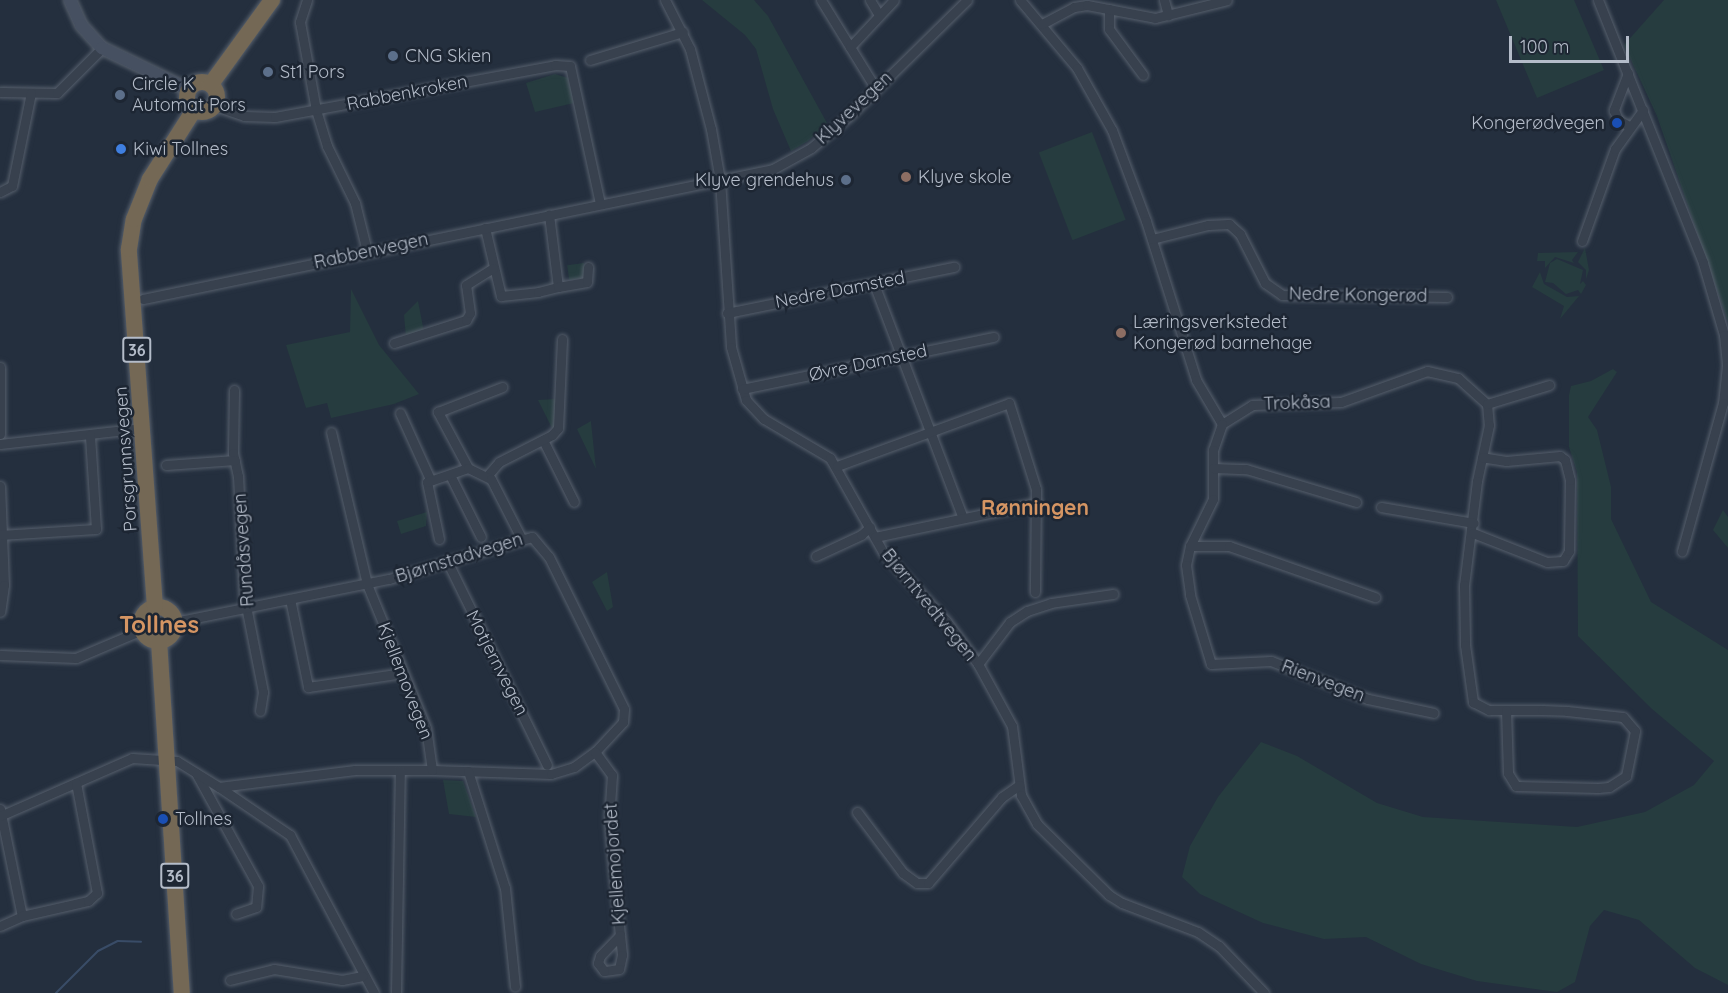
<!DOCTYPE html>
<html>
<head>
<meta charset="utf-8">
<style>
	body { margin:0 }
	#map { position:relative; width:1728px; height:993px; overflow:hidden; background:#242f3e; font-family:Quicksand,sans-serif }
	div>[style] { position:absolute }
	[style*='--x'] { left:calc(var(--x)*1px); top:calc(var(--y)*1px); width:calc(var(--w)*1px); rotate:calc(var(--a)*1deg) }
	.green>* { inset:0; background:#263c3f; transform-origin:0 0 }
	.stream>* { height:2px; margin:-1px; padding:0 1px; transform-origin:1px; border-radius:1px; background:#394c67 }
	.roads { filter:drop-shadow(0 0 2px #565f6c) drop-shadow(0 0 2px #565f6c) }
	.street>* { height:9px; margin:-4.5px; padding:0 4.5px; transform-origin:4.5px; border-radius:4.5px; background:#38414e }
	.secondary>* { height:12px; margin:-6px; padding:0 6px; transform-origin:6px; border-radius:6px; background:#465061 }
	.highway>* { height:16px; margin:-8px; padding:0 8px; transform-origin:8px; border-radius:8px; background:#746855 }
	.highway>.ring { margin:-8px; padding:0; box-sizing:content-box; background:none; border:16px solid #746855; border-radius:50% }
	.dots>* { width:16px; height:16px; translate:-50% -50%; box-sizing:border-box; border:3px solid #1d2633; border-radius:50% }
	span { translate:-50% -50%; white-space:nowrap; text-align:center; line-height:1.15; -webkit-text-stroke:5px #1d2633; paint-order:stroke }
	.shield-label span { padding:2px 4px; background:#1d2633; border:2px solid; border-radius:4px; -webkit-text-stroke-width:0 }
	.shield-label { font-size:16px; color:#b4bcc9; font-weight:700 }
	.poi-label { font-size:18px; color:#b4bcc9 }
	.left { translate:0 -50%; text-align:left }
	.right { translate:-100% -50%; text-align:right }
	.street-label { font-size:18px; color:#b4bcc9 }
	.quarter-label { font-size:21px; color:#d59563; font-weight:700 }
	.district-label { font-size:24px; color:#d59563; font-weight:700 }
	.scale { position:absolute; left:1509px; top:36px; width:120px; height:27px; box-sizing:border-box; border:3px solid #b4bcc9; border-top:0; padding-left:8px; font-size:18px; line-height:21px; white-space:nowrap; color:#b4bcc9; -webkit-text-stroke:4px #1d2633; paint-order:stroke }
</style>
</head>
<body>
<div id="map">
	<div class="green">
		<i style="clip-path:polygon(702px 0,754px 0,768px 16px,827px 123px,808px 141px,791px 151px,773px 109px,756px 49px,745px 35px)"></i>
		<i style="clip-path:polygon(1496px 0,1574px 0,1604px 70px,1537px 98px)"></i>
		<i style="clip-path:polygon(1664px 0,1728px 0,1728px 322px,1657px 116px,1624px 45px)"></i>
		<i style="clip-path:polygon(555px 74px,568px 78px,574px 103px,535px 112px,526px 83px)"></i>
		<i style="left:1092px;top:132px;width:94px;height:57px;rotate:69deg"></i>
		<i style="clip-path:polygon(1585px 248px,1589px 270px,1586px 279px,1586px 270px,1578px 262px)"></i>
		<i style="clip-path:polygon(1578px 252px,1572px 260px,1574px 263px,1555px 257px,1545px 268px,1545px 261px,1537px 261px,1538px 253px)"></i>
		<i style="clip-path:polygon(1557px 259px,1583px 270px,1580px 284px,1583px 281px,1586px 285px,1581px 294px,1578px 290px,1566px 294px,1553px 283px,1545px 282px,1550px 263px)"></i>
		<i style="left:584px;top:263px;width:15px;height:17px;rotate:82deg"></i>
		<i style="clip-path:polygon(1540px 272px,1544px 284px,1567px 297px,1579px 296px,1560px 319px,1564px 306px,1532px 287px)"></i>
		<i style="clip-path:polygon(351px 289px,379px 345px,419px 394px,394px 404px,331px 418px,327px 403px,306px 408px,286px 345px,350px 332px)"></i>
		<i style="clip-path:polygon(418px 301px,424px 332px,406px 338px,404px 315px)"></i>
		<i style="clip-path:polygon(1613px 369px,1617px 372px,1588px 417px,1597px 430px,1611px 487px,1611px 519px,1651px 602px,1728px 650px,1728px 985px,1695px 968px,1639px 920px,1604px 910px,1590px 926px,1575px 982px,1557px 992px,1477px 981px,1421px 964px,1366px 937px,1324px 939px,1263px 923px,1200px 894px,1182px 877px,1190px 846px,1218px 797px,1261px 742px,1297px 756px,1377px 803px,1423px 817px,1577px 827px,1645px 812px,1694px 785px,1714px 761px,1652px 709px,1578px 636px,1577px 472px,1569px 447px,1569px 395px,1571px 386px,1591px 381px)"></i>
		<i style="clip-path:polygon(556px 399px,558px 401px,553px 430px,538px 400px)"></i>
		<i style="clip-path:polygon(591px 421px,591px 422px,596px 469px,577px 429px)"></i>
		<i style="clip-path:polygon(1723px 510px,1728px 517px,1728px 548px,1713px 530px)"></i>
		<i style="clip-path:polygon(427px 512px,426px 526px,401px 534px,397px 521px)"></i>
		<i style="clip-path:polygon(607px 572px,613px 607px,607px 611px,592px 582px)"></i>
		<i style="clip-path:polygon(443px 780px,463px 781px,476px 817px,449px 814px)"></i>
	</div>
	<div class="stream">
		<i style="--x:56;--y:993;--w:59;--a:-45"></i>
		<i style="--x:98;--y:951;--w:22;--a:-27"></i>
		<i style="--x:118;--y:941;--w:23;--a:2"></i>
	</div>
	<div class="roads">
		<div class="street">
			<i style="--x:307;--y:0;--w:23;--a:108"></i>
			<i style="--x:300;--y:22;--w:89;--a:79.7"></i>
			<i style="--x:316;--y:110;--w:38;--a:73"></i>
			<i style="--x:327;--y:146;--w:64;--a:63.8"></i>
			<i style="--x:355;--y:203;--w:49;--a:76"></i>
			<i style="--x:665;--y:0;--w:55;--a:63"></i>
			<i style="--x:690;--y:49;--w:83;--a:75.3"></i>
			<i style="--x:711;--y:129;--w:52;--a:80"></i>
			<i style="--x:720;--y:180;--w:167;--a:86.2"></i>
			<i style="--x:731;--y:347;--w:55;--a:74.2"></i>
			<i style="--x:746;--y:400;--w:26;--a:47"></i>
			<i style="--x:764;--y:419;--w:77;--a:30.6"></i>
			<i style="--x:830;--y:458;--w:108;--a:60.6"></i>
			<i style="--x:883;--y:552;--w:93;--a:47.6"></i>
			<i style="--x:946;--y:621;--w:54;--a:53.3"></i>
			<i style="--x:978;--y:664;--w:71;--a:61.3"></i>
			<i style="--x:1012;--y:726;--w:70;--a:82.6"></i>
			<i style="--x:1021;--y:795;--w:33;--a:61"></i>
			<i style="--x:1037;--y:824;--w:101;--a:44.6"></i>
			<i style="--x:1109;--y:895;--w:15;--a:32"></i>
			<i style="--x:1122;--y:903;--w:81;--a:20.9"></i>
			<i style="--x:1198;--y:932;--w:25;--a:34"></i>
			<i style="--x:1219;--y:946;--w:65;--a:46.2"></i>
			<i style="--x:821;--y:0;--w:105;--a:58.3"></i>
			<i style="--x:870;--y:0;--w:17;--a:59"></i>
			<i style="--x:1020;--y:0;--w:89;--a:50"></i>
			<i style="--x:1077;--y:68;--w:71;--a:60.6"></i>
			<i style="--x:1112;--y:130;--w:97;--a:69.5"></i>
			<i style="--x:1146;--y:221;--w:167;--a:72.5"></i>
			<i style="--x:1196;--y:380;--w:51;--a:59.4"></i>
			<i style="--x:1222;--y:424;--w:36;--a:-32"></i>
			<i style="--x:1252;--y:405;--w:89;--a:-1.9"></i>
			<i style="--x:1341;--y:402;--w:91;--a:-19.8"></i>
			<i style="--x:1427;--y:371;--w:32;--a:13"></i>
			<i style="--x:1458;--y:378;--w:39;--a:42"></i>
			<i style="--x:1487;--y:404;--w:21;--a:85"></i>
			<i style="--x:1489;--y:425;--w:57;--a:102.1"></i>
			<i style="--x:1477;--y:481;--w:105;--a:97.1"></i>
			<i style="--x:1464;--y:585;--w:60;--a:89"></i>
			<i style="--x:1465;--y:645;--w:58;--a:82"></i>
			<i style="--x:1473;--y:702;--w:18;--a:27"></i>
			<i style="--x:1489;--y:710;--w:53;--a:0"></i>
			<i style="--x:1542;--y:710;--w:25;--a:2"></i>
			<i style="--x:1567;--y:711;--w:56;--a:6.1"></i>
			<i style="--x:1623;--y:717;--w:18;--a:49"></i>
			<i style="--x:1635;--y:731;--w:46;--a:101.3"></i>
			<i style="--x:1626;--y:776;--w:20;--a:147"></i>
			<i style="--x:1609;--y:787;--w:11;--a:175"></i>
			<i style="--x:1598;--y:788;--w:82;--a:-178.6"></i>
			<i style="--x:1516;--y:786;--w:15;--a:-122"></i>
			<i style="--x:1508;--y:773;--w:63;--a:-91.8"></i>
			<i style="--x:1164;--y:0;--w:16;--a:75"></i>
			<i style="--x:1598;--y:0;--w:283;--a:68.2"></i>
			<i style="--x:1703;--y:263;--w:75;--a:73.7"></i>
			<i style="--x:1724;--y:335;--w:31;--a:84"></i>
			<i style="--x:1727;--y:366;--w:37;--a:96"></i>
			<i style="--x:1723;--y:403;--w:154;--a:105.5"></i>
			<i style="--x:1109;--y:9;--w:20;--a:90"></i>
			<i style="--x:1109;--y:29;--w:57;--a:53.5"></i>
			<i style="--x:1042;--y:24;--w:36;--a:-28"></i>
			<i style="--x:1074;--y:7;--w:13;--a:-9"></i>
			<i style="--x:1087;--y:5;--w:69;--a:10.8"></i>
			<i style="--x:1155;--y:18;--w:74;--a:-14"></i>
			<i style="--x:850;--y:47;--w:64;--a:-46.9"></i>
			<i style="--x:590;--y:60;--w:97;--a:-16.8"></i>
			<i style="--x:1628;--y:73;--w:40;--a:111"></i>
			<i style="--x:1614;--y:110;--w:11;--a:68"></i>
			<i style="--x:1618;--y:120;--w:13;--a:29"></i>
			<i style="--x:0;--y:92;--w:57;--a:1"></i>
			<i style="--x:57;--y:93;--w:64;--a:-45"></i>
			<i style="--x:215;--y:106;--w:31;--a:19"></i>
			<i style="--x:244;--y:116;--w:31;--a:2"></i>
			<i style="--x:275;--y:117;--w:285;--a:-10.5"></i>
			<i style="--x:555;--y:65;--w:15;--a:4"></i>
			<i style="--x:570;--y:66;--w:141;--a:77.7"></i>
			<i style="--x:0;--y:192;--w:13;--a:-27"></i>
			<i style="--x:12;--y:186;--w:95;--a:-78.5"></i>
			<i style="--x:485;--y:228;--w:70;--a:76.8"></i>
			<i style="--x:501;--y:296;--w:37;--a:-6"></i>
			<i style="--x:538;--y:292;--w:21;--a:-14"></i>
			<i style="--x:558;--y:287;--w:73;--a:-97.1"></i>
			<i style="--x:1152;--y:239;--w:58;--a:-14"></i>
			<i style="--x:1208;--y:225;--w:21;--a:-3"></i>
			<i style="--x:1229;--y:224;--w:15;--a:42"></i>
			<i style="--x:1240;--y:234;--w:55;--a:63"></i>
			<i style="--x:1265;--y:283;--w:21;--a:35"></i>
			<i style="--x:1282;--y:295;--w:165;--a:0.7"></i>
			<i style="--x:1582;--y:241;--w:98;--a:-70.3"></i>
			<i style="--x:1615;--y:149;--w:48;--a:-54.3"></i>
			<i style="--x:874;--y:284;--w:250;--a:69.2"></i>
			<i style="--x:558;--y:287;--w:29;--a:-10"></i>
			<i style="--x:587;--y:282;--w:15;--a:-86"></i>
			<i style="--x:143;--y:299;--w:643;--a:-11.66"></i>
			<i style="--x:773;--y:169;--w:43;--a:-28.9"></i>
			<i style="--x:811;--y:148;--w:51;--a:-40.2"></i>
			<i style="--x:850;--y:115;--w:164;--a:-44.5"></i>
			<i style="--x:727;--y:313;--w:232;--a:-11.5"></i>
			<i style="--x:394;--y:343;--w:76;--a:-17.7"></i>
			<i style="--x:466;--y:320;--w:8;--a:-60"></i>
			<i style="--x:470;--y:313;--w:28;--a:-98"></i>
			<i style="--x:466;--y:285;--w:32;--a:-32"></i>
			<i style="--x:0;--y:367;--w:67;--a:90"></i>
			<i style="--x:742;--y:389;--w:257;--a:-11.7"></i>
			<i style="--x:234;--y:390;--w:63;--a:90.9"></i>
			<i style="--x:233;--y:453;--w:24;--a:78"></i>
			<i style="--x:238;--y:476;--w:120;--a:87.1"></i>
			<i style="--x:244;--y:596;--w:98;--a:78.8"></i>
			<i style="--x:263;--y:692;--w:19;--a:99"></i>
			<i style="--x:1487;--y:404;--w:65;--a:-17"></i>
			<i style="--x:400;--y:413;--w:72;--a:65.6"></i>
			<i style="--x:1222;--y:424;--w:28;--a:109"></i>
			<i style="--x:1213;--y:450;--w:49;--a:90"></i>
			<i style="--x:1213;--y:499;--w:52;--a:116.1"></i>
			<i style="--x:1190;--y:546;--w:19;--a:102"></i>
			<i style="--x:1186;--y:565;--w:30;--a:82"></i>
			<i style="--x:1190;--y:595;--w:72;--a:73.1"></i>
			<i style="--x:1211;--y:664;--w:60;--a:-2.9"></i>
			<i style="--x:1271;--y:661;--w:104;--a:21.4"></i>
			<i style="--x:1368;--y:699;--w:67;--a:12"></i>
			<i style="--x:543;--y:440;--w:69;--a:63.4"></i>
			<i style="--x:0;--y:444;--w:144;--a:-6.4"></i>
			<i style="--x:166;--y:465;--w:69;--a:-4.1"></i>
			<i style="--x:837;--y:466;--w:183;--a:-20.1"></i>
			<i style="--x:1009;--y:403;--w:90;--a:72.6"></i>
			<i style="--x:1036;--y:489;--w:103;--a:90.6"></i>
			<i style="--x:468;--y:468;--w:64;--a:-118.2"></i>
			<i style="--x:438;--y:412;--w:69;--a:-21.3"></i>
			<i style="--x:1213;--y:468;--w:33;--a:2"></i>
			<i style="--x:1246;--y:469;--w:115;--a:16.7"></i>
			<i style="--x:450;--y:475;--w:69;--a:63.4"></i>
			<i style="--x:487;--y:476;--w:18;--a:-49"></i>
			<i style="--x:499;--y:462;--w:59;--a:-27"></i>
			<i style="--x:552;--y:435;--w:9;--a:-49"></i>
			<i style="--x:558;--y:428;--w:89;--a:-87.4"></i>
			<i style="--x:0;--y:486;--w:99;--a:87.7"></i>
			<i style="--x:4;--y:585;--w:27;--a:98"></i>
			<i style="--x:1381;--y:507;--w:94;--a:9.8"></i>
			<i style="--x:1473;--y:533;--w:79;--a:21.4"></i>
			<i style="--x:1547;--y:562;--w:16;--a:-4"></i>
			<i style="--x:1563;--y:561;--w:12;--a:-59"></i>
			<i style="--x:1569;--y:551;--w:71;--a:-89.2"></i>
			<i style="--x:1570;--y:480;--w:21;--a:-104"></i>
			<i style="--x:1565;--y:460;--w:6;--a:-141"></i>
			<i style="--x:1560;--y:456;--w:54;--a:174.7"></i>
			<i style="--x:1506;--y:461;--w:24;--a:-171"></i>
			<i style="--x:0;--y:535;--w:96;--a:-3.6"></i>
			<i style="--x:96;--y:529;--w:94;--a:-93.7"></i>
			<i style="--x:875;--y:537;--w:166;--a:-11.9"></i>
			<i style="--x:439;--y:539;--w:58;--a:-101.9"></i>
			<i style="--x:427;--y:482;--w:43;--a:-18.9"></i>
			<i style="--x:468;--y:468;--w:25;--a:26"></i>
			<i style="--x:491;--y:479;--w:66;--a:63"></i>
			<i style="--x:1190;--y:546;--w:39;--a:0"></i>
			<i style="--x:1229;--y:546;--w:155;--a:19.3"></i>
			<i style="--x:816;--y:556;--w:50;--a:-25"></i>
			<i style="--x:861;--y:535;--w:12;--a:-42"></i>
			<i style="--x:447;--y:561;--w:227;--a:63.9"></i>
			<i style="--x:290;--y:599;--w:90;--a:78.4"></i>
			<i style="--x:308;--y:687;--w:96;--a:-8.4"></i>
			<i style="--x:175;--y:622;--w:218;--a:-11.4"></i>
			<i style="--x:389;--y:579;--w:149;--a:-16.4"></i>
			<i style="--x:532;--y:537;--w:26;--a:50"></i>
			<i style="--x:549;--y:557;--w:169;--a:63.7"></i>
			<i style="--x:624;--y:709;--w:13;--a:94"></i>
			<i style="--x:623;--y:722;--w:41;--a:133"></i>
			<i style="--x:0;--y:655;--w:76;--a:2.3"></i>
			<i style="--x:76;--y:658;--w:72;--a:-23"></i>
			<i style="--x:978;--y:664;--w:53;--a:-52.7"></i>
			<i style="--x:1010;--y:622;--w:20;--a:-33"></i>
			<i style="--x:1027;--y:611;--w:25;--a:-18"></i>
			<i style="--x:1051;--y:603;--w:63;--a:-8.3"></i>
			<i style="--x:432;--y:770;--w:119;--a:1.9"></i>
			<i style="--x:551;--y:774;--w:24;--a:-17"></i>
			<i style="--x:574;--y:767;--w:26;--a:-36"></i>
			<i style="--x:595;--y:752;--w:29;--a:54"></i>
			<i style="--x:612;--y:775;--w:45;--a:93.8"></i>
			<i style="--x:609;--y:820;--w:56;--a:84.9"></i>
			<i style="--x:614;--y:876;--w:59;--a:84.2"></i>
			<i style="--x:620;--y:935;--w:20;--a:84"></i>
			<i style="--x:622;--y:955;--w:14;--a:102"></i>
			<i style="--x:619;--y:969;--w:15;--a:172"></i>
			<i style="--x:604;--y:971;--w:10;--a:-127"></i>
			<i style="--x:598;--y:963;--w:7;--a:-74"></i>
			<i style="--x:600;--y:956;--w:29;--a:-46"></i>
			<i style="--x:468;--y:771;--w:123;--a:72.5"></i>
			<i style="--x:505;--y:888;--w:99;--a:84.2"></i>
			<i style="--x:196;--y:773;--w:129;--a:61.2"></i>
			<i style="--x:258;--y:886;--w:21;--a:95"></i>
			<i style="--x:256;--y:907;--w:21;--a:161"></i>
			<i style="--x:219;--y:787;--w:86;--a:34.1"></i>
			<i style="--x:290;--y:835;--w:179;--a:62"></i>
			<i style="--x:0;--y:809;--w:109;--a:78.4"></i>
			<i style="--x:857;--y:812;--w:76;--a:53"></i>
			<i style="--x:903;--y:873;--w:17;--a:36"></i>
			<i style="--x:917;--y:883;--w:11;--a:0"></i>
			<i style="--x:928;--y:883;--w:113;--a:-49.3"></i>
			<i style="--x:1002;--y:797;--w:21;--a:-35"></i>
			<i style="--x:0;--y:816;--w:144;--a:-23.7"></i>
			<i style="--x:132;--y:758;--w:45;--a:3.8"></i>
			<i style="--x:177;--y:761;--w:49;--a:31.8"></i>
			<i style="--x:219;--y:787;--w:137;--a:-7.1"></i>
			<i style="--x:355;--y:770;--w:77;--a:0"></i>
			<i style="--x:432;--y:770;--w:42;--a:-98.1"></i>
			<i style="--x:426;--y:728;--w:156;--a:-112.3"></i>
			<i style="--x:367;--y:584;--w:156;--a:-103.3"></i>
			<i style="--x:0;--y:926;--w:24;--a:-24"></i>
			<i style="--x:22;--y:916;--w:68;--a:-12.8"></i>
			<i style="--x:88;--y:901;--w:12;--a:-42"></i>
			<i style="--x:97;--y:893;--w:112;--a:-100.8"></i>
			<i style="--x:230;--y:980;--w:45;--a:-14"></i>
			<i style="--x:274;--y:969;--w:69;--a:9.2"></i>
			<i style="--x:342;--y:980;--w:21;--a:-11"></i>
			<i style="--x:396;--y:993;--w:223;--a:-89"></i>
		</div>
		<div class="secondary">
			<i style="--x:70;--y:0;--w:27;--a:66"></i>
			<i style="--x:81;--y:25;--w:31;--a:48"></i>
			<i style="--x:102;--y:48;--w:97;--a:25.8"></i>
		</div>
		<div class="highway">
			<i class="ring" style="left:187px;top:82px;width:14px;height:14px"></i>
			<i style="--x:211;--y:84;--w:104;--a:-54"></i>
			<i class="ring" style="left:141px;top:607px;width:18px;height:18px"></i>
			<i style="--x:155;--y:607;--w:359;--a:-94.2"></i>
			<i style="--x:129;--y:249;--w:30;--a:-81"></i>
			<i style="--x:134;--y:219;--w:43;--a:-68.2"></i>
			<i style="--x:150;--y:179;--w:82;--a:-57.5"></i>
			<i style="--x:159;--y:641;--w:353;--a:86.3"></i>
		</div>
	</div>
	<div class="dots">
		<i style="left:393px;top:56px;background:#5c6f8a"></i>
		<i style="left:268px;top:72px;background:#5c6f8a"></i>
		<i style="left:120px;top:95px;background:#5c6f8a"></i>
		<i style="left:1617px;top:123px;background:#1a4fb4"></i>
		<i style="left:121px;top:149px;background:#3f7fe0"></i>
		<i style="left:906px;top:177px;background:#8d6e63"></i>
		<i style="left:846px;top:180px;background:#5c6f8a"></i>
		<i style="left:1121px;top:333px;background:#8d6e63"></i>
		<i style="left:163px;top:819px;background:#1a4fb4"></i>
	</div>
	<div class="shield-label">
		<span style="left:137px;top:350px">36</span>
		<span style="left:175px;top:876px">36</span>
	</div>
	<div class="poi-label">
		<span class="left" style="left:405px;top:56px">CNG Skien</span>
		<span class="left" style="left:280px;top:72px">St1 Pors</span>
		<span class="left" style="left:132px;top:95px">Circle K<br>Automat Pors</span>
		<span class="right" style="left:1605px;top:123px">Kongerødvegen</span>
		<span class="left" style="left:133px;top:149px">Kiwi Tollnes</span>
		<span class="left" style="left:918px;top:177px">Klyve skole</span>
		<span class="right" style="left:834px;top:180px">Klyve grendehus</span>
		<span class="left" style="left:1133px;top:333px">Læringsverkstedet<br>Kongerød barnehage</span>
		<span class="left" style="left:175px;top:819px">Tollnes</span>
	</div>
	<div class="street-label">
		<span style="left:407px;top:93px;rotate:-11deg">Rabbenkroken</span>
		<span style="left:854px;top:108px;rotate:-43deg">Klyvevegen</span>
		<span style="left:371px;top:251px;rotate:-12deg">Rabbenvegen</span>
		<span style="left:840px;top:290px;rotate:-11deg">Nedre Damsted</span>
		<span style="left:1358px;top:295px;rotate:1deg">Nedre Kongerød</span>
		<span style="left:868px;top:363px;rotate:-12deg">Øvre Damsted</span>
		<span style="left:1297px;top:403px;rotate:-2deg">Trokåsa</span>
		<span style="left:126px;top:459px;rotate:-94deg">Porsgrunnsvegen</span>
		<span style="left:244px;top:550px;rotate:-94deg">Rundåsvegen</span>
		<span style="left:459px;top:558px;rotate:-17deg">Bjørnstadvegen</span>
		<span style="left:929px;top:605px;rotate:51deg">Bjørntvedtvegen</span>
		<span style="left:497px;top:663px;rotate:63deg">Motjernvegen</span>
		<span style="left:405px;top:681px;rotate:69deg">Kjellemovegen</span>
		<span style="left:1323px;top:681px;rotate:21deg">Rienvegen</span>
		<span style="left:615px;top:864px;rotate:-94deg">Kjellemojordet</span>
	</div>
	<div class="quarter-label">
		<span style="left:1035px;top:507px">Rønningen</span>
	</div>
	<div class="district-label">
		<span style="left:159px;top:625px">Tollnes</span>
	</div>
	<div class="scale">100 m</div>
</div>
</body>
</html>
